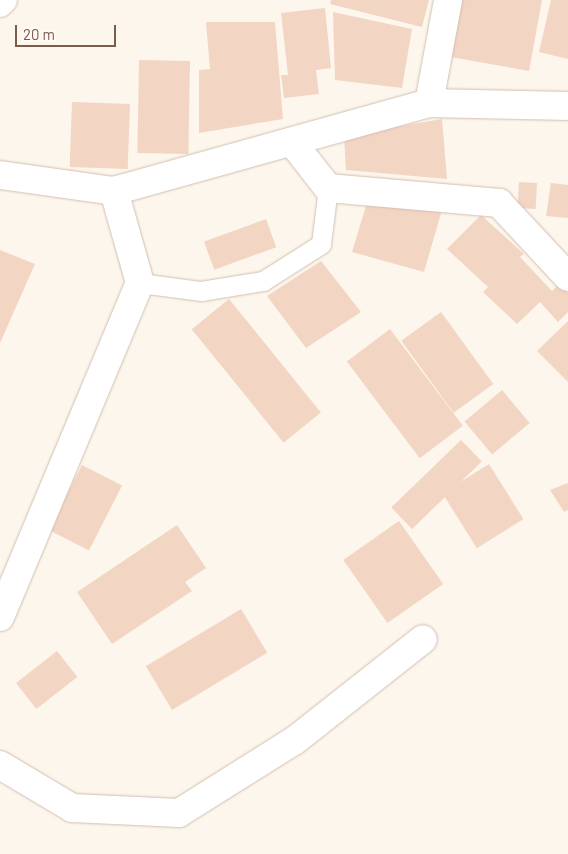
<!DOCTYPE html>
<html>
<head>
<meta charset="utf-8">
<style>
	body { margin:0 }
	#map { position:relative; width:568px; height:854px; overflow:hidden; background:#fdf6ec; font-family:Barlow,sans-serif }
	div>[style] { position:absolute }
	[style*='--x'] { left:calc(var(--x)*1px); top:calc(var(--y)*1px); width:calc(var(--w)*1px); rotate:calc(var(--a)*1deg) }
	.building>* { inset:0; background:#f3d5c3; transform-origin:0 0 }
	.roads { filter:drop-shadow(0 0 1px #d1beb0) drop-shadow(0 0 1px #d1beb0) }
	.service>* { height:19px; margin:-9.5px; padding:0 9.5px; transform-origin:9.5px; border-radius:9.5px; background:#fff }
	.minor>* { height:28px; margin:-14px; padding:0 14px; transform-origin:14px; border-radius:14px; background:#fff }
	.tertiary>* { height:28px; margin:-14px; padding:0 14px; transform-origin:14px; border-radius:14px; background:#fff }
	span { translate:-50% -50%; white-space:nowrap; text-align:center; line-height:1.15; -webkit-text-stroke:4px #fffaf3; paint-order:stroke }
	.scale { position:absolute; left:15px; top:25px; width:101px; height:22px; box-sizing:border-box; border:2px solid #7a5c4d; border-top:0; padding-left:6px; font-size:15px; line-height:18px; white-space:nowrap; color:#7a5c4d; -webkit-text-stroke:4px #fffaf3; paint-order:stroke }
</style>
</head>
<body>
<div id="map">
	<div class="building">
		<i style="clip-path:polygon(331px 0,429px 0,422px 27px,330px 4px)"></i>
		<i style="clip-path:polygon(456px 0,542px 0,529px 71px,445px 56px)"></i>
		<i style="clip-path:polygon(551px 0,568px 0,568px 59px,539px 52px)"></i>
		<i style="clip-path:polygon(325px 8px,331px 68px,316px 70px,319px 94px,284px 98px,281px 75px,288px 75px,281px 13px)"></i>
		<i style="clip-path:polygon(333px 12px,412px 29px,402px 88px,335px 80px)"></i>
		<i style="clip-path:polygon(206px 22px,275px 22px,283px 119px,199px 133px,199px 70px,210px 69px)"></i>
		<i style="left:139px;top:60px;width:51px;height:93px;rotate:1deg"></i>
		<i style="left:72px;top:102px;width:58px;height:65px;rotate:2deg"></i>
		<i style="clip-path:polygon(442px 119px,447px 179px,346px 170px,344px 136px)"></i>
		<i style="left:519px;top:182px;width:18px;height:26px;rotate:3deg"></i>
		<i style="clip-path:polygon(551px 183px,568px 185px,568px 218px,546px 216px)"></i>
		<i style="clip-path:polygon(369px 196px,444px 203px,424px 272px,352px 252px)"></i>
		<i style="clip-path:polygon(481px 215px,524px 254px,520px 257px,552px 291px,559px 284px,568px 293px,568px 312px,558px 322px,540px 302px,517px 324px,483px 292px,488px 287px,447px 249px)"></i>
		<i style="left:266px;top:219px;width:30px;height:66px;rotate:70deg"></i>
		<i style="clip-path:polygon(0 250px,35px 264px,0 343px)"></i>
		<i style="clip-path:polygon(321px 261px,361px 312px,306px 348px,267px 296px)"></i>
		<i style="left:229px;top:299px;width:146px;height:48px;rotate:51deg"></i>
		<i style="left:441px;top:312px;width:89px;height:49px;rotate:54deg"></i>
		<i style="clip-path:polygon(568px 321px,568px 382px,537px 351px)"></i>
		<i style="left:390px;top:329px;width:121px;height:54px;rotate:53deg"></i>
		<i style="left:502px;top:390px;width:43px;height:49px;rotate:50deg"></i>
		<i style="left:461px;top:440px;width:30px;height:97px;rotate:46deg"></i>
		<i style="left:489px;top:464px;width:65px;height:55px;rotate:58deg"></i>
		<i style="left:82px;top:465px;width:45px;height:73px;rotate:27deg"></i>
		<i style="clip-path:polygon(568px 483px,568px 510px,564px 512px,550px 490px)"></i>
		<i style="left:399px;top:521px;width:77px;height:68px;rotate:55deg"></i>
		<i style="clip-path:polygon(177px 525px,206px 568px,185px 582px,192px 591px,112px 644px,77px 592px)"></i>
		<i style="left:241px;top:609px;width:51px;height:111px;rotate:59deg"></i>
		<i style="left:57px;top:651px;width:33px;height:52px;rotate:52deg"></i>
	</div>
	<div class="roads">
		<div class="service">
			<i style="--x:140;--y:283;--w:62;--a:7.5"></i>
			<i style="--x:201;--y:291;--w:63;--a:-9.2"></i>
			<i style="--x:263;--y:281;--w:69;--a:-32.5"></i>
			<i style="--x:321;--y:244;--w:56;--a:-82.9"></i>
		</div>
		<div class="minor">
			<i style="--x:0;--y:3;--w:4;--a:-45"></i>
			<i style="--x:429;--y:103;--w:105;--a:-79.5"></i>
			<i style="--x:292;--y:142;--w:58;--a:52"></i>
			<i style="--x:328;--y:188;--w:172;--a:5"></i>
			<i style="--x:499;--y:203;--w:101;--a:47"></i>
			<i style="--x:0;--y:617;--w:362;--a:-67.3"></i>
			<i style="--x:140;--y:283;--w:96;--a:-105.8"></i>
			<i style="--x:0;--y:765;--w:84;--a:30.8"></i>
			<i style="--x:72;--y:808;--w:107;--a:2.7"></i>
			<i style="--x:179;--y:813;--w:136;--a:-32.1"></i>
			<i style="--x:294;--y:741;--w:164;--a:-38.3"></i>
		</div>
		<div class="tertiary">
			<i style="--x:0;--y:175;--w:115;--a:8"></i>
			<i style="--x:114;--y:191;--w:327;--a:-15.6"></i>
			<i style="--x:429;--y:103;--w:139;--a:1.2"></i>
		</div>
	</div>
	<div class="scale">20 m</div>
</div>
</body>
</html>
